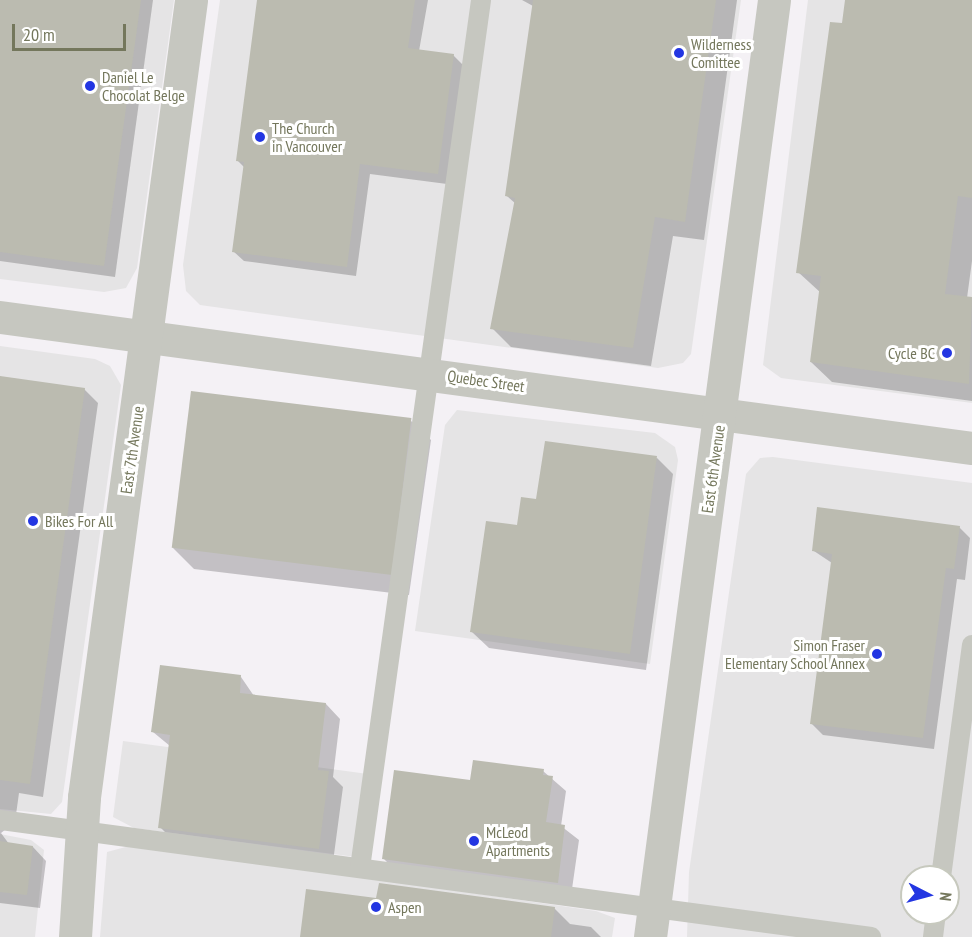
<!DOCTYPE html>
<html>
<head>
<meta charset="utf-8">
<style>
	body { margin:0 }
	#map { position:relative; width:972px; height:937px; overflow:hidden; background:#f4f1f5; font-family:"PT Sans Narrow",sans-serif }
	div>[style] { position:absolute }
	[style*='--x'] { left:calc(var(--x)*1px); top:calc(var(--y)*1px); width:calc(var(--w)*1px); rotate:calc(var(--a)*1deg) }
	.built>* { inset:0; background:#e5e4e5 }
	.shadow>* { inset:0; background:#0003 }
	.building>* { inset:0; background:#bbbbb0; transform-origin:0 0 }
	.service>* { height:20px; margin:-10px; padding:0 10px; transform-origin:10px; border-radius:10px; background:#c6c7c0 }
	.minor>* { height:33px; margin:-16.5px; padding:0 16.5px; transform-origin:16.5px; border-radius:16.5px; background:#c6c7c0 }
	.tertiary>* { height:33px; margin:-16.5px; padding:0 16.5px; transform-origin:16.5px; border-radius:16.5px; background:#c6c7c0 }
	.dots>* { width:16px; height:16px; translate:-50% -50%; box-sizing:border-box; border:3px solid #fff; border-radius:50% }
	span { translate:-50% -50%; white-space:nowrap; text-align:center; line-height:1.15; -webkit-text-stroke:6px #fff; paint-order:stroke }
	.poi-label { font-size:16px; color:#74775c }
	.left { translate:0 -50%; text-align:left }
	.right { translate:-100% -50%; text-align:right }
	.street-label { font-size:16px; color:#74775c }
	.north { position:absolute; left:900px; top:865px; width:60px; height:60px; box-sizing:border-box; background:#fff; border:2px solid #c7c9be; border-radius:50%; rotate:96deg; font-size:16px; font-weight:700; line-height:24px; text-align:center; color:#74775c }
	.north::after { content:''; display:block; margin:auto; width:21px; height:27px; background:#2336e2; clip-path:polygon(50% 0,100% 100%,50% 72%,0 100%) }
	.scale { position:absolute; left:12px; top:24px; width:114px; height:27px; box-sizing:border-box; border:3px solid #74775c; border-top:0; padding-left:8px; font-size:18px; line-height:21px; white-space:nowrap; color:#74775c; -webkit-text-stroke:4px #fff; paint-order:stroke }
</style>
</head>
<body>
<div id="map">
	<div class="built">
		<i style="clip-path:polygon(0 0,174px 0,137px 268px,126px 288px,104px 292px,0 279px)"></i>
		<i style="clip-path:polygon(220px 0,741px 0,691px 354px,683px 363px,658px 368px,200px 305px,186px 291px,183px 265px)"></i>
		<i style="clip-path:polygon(808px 0,972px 0,972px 403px,781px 378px,763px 365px)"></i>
		<i style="clip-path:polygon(0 346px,95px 359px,110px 366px,121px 385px,62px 802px,51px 814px,0 809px)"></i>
		<i style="clip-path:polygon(457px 410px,655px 433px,675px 447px,678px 460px,650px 664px,415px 631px,445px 425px)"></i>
		<i style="clip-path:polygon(evenodd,773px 457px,972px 483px,972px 937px,687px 937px,689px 872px,746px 474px,760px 458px,773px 457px,912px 877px,948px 877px,948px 913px,912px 913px,912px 877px)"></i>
		<i style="clip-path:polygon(123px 741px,368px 774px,356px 857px,134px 828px,113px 817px)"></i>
		<i style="clip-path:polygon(0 834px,31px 840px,44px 850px,35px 937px,0 937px)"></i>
		<i style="clip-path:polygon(137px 844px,596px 911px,615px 918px,612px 937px,100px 937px,107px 852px)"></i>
	</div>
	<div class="shadow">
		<i style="clip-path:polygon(0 0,153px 0,115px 277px,0 261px)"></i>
		<i style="clip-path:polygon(258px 0,428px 0,419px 51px,453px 55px,463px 65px,447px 184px,370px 174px,356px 276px,244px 261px,233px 251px,244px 167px,237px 160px)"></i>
		<i style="clip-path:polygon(522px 0,737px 0,704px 240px,673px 236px,651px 366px,511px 347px,492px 328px,516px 204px,507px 196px,533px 6px)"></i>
		<i style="clip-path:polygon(847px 0,972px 0,972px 261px,967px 298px,972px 298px,972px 401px,832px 382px,811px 362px,821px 293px,798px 272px)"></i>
		<i style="clip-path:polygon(0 378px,84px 389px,98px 403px,43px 797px,19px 793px,15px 822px,1px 833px,9px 844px,33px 847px,46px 861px,40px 908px,0 903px)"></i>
		<i style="clip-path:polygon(410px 420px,431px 440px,409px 595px,194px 569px,173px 548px)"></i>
		<i style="clip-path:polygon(657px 458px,673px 474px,646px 670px,489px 648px,472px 632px,519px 527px,538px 501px)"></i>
		<i style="clip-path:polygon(959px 527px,970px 538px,965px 580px,957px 579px,934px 749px,823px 735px,811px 723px,832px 563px,814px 551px)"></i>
		<i style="clip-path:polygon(241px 677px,254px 696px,326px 704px,340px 719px,333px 777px,343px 787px,333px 862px,174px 841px,160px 827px,170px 746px,153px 732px)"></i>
		<i style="clip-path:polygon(543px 771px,566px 791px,561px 826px,579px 840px,571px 896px,398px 873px,384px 859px,471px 782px)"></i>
		<i style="clip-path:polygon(378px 900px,554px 908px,570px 924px,591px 927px,601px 937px,302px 937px)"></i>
	</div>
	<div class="building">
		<i style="clip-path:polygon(0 0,141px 0,104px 266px,0 252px)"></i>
		<i style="clip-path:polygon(257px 0,415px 0,408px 48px,454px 54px,438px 174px,360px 164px,347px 267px,232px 252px,244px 162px,236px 161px)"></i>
		<i style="clip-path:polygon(533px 0,716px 0,685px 222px,655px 217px,633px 348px,490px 329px,515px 198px,505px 196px)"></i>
		<i style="clip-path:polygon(845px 0,972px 0,972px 198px,958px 196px,945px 294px,972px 297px,969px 384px,810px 362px,821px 276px,796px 273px,830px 22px,842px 23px)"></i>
		<i style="clip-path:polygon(0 376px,85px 388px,30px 784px,0 780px)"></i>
		<i style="left:191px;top:391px;width:222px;height:158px;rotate:7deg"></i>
		<i style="clip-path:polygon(545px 441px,657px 456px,630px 654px,470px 632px,486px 521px,517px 525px,521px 497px,536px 499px)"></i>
		<i style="clip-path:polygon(817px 507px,960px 526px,954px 569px,946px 568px,923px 738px,810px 724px,832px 554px,812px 551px)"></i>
		<i style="clip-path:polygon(160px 665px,241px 675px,240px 693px,326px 703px,318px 770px,329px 771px,319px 849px,158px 828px,170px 735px,151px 732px)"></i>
		<i style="clip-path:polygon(473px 760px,544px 769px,543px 775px,553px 776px,546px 822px,565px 825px,558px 883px,382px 859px,394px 770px,470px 780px)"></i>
		<i style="clip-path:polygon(0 841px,33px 846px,27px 895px,0 892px)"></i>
		<i style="clip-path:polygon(379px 883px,555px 907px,551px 937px,300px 937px,306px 889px,376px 898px)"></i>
	</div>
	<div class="service">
		<i style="--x:0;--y:820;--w:879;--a:7.65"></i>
		<i style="--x:360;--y:868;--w:876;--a:-82.06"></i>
		<i style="--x:941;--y:877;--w:234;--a:-82.4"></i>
		<i style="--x:933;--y:937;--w:24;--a:-83"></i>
	</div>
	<div class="minor">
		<i style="--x:0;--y:317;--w:981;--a:7.68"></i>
		<i style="--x:650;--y:937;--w:945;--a:-82.46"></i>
	</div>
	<div class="tertiary">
		<i style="--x:75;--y:937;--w:140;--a:-86.3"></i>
		<i style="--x:84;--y:797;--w:804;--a:-82.35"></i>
	</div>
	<div class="dots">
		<i style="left:679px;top:53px;background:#2336e2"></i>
		<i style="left:90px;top:86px;background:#2336e2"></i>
		<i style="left:260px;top:137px;background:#2336e2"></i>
		<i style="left:947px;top:353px;background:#2336e2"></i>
		<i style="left:33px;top:521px;background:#2336e2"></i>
		<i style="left:877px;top:654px;background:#2336e2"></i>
		<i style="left:474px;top:841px;background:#2336e2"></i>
		<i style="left:376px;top:907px;background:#2336e2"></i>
	</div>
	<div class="poi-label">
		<span class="left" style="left:691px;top:53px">Wilderness<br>Comittee</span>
		<span class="left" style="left:102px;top:86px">Daniel Le<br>Chocolat Belge</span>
		<span class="left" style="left:272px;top:137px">The Church<br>in Vancouver</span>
		<span class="right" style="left:935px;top:353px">Cycle BC</span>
		<span class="left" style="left:45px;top:521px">Bikes For All</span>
		<span class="right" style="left:865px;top:654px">Simon Fraser<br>Elementary School Annex</span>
		<span class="left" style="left:486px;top:841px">McLeod<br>Apartments</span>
		<span class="left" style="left:388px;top:907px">Aspen</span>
	</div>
	<div class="street-label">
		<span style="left:486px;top:381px;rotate:8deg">Quebec Street</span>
		<span style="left:132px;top:450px;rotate:-82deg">East 7th Avenue</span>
		<span style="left:713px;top:469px;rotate:-82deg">East 6th Avenue</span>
	</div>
	<div class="north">N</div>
	<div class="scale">20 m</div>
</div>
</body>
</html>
